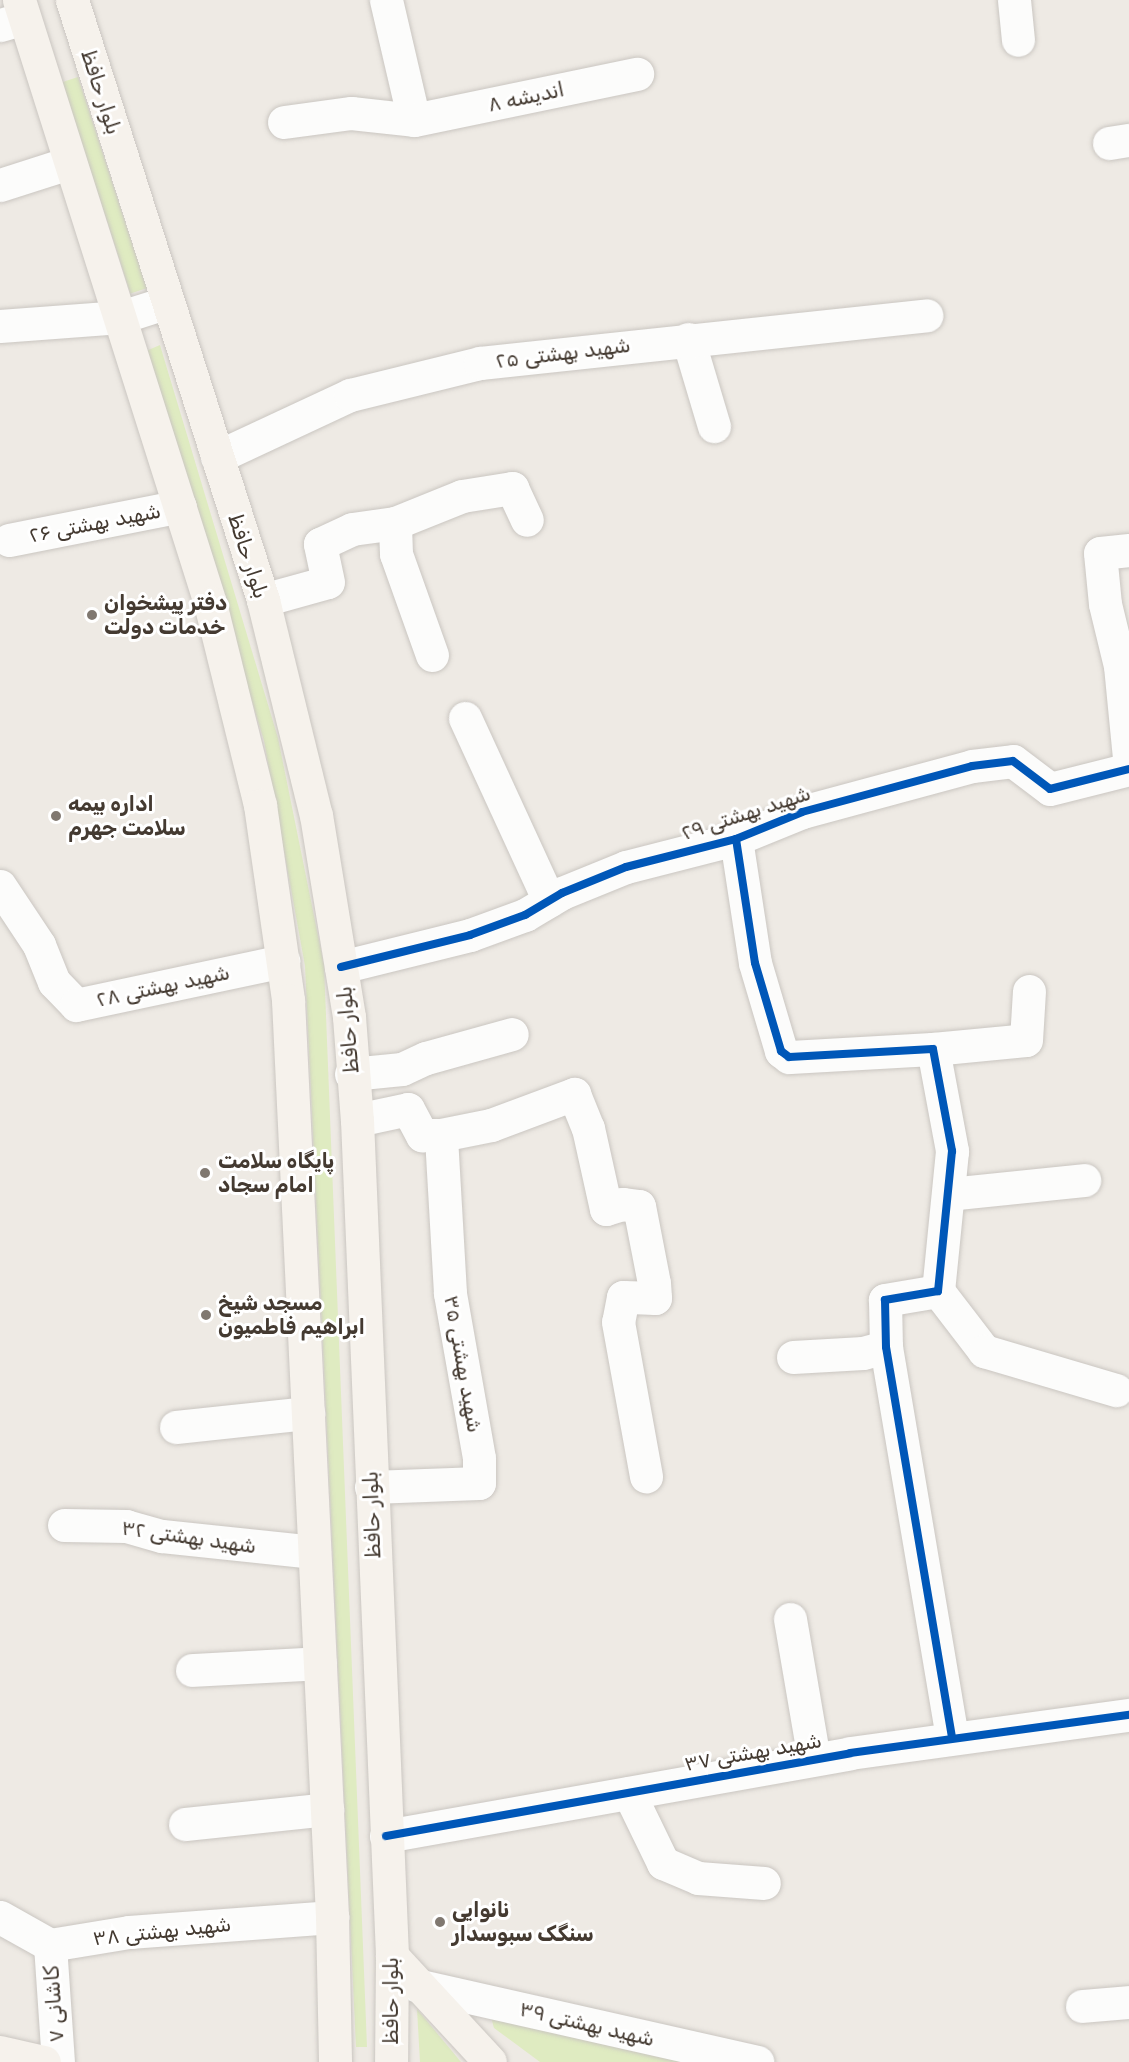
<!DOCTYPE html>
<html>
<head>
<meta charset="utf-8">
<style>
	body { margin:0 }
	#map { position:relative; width:1129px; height:2062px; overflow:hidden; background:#eeeae4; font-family:Rubik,Cairo,sans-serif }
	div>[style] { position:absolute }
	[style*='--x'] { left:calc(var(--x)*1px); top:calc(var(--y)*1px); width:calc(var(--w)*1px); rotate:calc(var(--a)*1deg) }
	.green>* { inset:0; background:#dfebc1; transform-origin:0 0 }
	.roads { filter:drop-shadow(0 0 2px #cac6c1) drop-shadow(0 0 2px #cac6c1) }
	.minor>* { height:33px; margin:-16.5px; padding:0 16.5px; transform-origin:16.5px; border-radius:16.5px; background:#fcfcfb }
	.tertiary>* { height:33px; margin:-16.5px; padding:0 16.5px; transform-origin:16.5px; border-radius:16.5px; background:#fcfcfb }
	.secondary>* { height:33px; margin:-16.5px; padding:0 16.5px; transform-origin:16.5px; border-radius:16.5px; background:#f6f2ec }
	.cycleway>* { height:8px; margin:-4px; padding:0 4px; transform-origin:4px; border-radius:4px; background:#0057b8 }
	.dots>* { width:16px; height:16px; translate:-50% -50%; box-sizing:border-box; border:3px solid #fff; border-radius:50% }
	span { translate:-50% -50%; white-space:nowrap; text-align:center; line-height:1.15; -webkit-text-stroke:6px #fff; paint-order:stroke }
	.street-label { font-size:21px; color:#443a31 }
	.poi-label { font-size:21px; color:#443a31; font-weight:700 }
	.left { translate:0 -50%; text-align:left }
</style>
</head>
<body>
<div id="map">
	<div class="green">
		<i style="left:78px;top:77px;width:222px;height:17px;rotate:72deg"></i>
		<i style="clip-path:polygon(160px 345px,278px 738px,324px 965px,367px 2047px,356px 2047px,305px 966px,264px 741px,146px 351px)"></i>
		<i style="clip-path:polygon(417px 2009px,461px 2062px,420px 2062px)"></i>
		<i style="clip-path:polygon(490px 2014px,713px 2062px,540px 2062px,494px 2028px)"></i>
	</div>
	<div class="roads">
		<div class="minor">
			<i style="--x:386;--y:0;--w:123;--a:76.9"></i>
			<i style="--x:414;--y:120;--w:228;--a:-11.7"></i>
			<i style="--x:1014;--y:0;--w:40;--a:84.3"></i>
			<i style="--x:0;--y:25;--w:25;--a:-16"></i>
			<i style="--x:284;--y:122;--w:68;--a:-7.7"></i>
			<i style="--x:351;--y:113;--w:63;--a:6.3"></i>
			<i style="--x:1109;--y:143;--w:20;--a:-9"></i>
			<i style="--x:0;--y:185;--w:72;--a:-17.7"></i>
			<i style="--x:0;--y:326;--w:121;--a:-4.3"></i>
			<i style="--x:121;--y:317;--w:49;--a:-17.7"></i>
			<i style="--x:688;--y:339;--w:91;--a:73.4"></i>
			<i style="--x:217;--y:457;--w:147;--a:-25"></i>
			<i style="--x:350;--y:395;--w:134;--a:-13.8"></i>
			<i style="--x:480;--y:363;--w:449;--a:-6.1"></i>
			<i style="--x:9;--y:540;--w:174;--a:-11.2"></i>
			<i style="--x:1129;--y:550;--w:29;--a:174"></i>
			<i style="--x:1100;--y:553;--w:51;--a:84.4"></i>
			<i style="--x:1105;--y:604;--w:64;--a:76.4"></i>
			<i style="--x:1120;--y:666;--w:91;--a:84.4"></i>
			<i style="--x:263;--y:600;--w:67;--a:-15.5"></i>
			<i style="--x:328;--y:582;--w:39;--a:-102"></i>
			<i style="--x:320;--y:544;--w:35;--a:-25"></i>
			<i style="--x:352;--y:529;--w:43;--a:-7.9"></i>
			<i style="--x:432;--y:655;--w:107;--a:-109.6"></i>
			<i style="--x:396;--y:554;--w:31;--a:-92"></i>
			<i style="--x:395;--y:523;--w:72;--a:-21.9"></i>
			<i style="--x:462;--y:496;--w:51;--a:-9.1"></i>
			<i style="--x:512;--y:488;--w:35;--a:65"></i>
			<i style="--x:465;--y:718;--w:201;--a:65.3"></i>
			<i style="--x:736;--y:839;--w:125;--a:81.3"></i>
			<i style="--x:755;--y:963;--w:92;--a:73.5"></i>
			<i style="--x:781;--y:1051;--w:10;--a:37"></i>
			<i style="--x:789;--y:1057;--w:144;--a:-3.2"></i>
			<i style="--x:933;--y:1049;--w:104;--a:79.4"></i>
			<i style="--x:952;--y:1151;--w:141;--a:95.7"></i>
			<i style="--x:938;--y:1291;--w:54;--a:170.4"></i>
			<i style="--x:885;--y:1300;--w:47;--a:88.8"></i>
			<i style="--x:886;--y:1347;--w:395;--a:80.4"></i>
			<i style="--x:0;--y:886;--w:71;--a:56.5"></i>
			<i style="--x:39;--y:945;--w:40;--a:68"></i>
			<i style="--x:54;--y:982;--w:32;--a:46"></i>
			<i style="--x:76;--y:1005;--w:212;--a:-12"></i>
			<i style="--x:341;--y:967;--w:133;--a:-13.9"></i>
			<i style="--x:470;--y:935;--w:59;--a:-20"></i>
			<i style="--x:525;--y:915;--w:43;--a:-30.7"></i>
			<i style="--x:562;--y:893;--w:69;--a:-22.1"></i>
			<i style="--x:626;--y:867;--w:114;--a:-14.3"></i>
			<i style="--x:736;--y:839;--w:71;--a:-22.2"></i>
			<i style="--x:802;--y:812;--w:176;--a:-15.1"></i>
			<i style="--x:972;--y:766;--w:41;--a:-7"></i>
			<i style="--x:1013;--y:761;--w:46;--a:37.1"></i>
			<i style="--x:1050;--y:789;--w:81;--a:-14.2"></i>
			<i style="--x:933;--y:1049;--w:93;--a:-5.5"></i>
			<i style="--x:1026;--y:1040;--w:49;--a:-86.5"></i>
			<i style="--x:351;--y:1074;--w:51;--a:-5.6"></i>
			<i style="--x:402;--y:1069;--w:26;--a:-25"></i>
			<i style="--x:426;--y:1058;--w:89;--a:-15.6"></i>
			<i style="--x:357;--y:1120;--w:52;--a:-12.2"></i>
			<i style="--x:408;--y:1109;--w:30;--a:62"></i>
			<i style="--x:422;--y:1135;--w:19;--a:0"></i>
			<i style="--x:441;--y:1135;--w:51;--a:-11.3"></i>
			<i style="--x:491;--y:1125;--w:89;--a:-20.5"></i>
			<i style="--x:574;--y:1094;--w:37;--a:68"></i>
			<i style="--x:588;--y:1128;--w:83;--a:77.5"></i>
			<i style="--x:606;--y:1209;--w:17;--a:-17"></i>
			<i style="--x:622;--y:1204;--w:17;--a:7"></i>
			<i style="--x:639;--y:1206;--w:78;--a:79"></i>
			<i style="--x:654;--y:1283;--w:15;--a:86"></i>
			<i style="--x:655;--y:1298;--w:32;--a:-178"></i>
			<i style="--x:623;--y:1297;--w:25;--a:101"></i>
			<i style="--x:618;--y:1322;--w:157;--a:79.7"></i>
			<i style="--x:949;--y:1194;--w:136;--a:-5.9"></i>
			<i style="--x:938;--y:1291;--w:76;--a:52.5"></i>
			<i style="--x:984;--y:1351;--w:138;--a:16.5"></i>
			<i style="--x:793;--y:1357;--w:70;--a:-3.3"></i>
			<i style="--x:863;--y:1353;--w:24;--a:-15"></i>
			<i style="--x:176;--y:1427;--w:133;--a:-6.1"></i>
			<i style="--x:371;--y:1487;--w:108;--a:-2.1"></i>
			<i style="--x:479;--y:1483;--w:25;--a:-90"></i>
			<i style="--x:479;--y:1458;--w:168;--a:-100"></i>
			<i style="--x:450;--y:1293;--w:158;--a:-93.3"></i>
			<i style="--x:64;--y:1525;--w:62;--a:0.9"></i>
			<i style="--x:126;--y:1526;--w:37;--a:16"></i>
			<i style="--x:162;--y:1536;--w:153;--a:6"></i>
			<i style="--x:790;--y:1619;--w:142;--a:80.3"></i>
			<i style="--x:192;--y:1670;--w:128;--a:-3.1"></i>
			<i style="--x:629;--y:1793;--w:78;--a:64.1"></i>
			<i style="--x:663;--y:1863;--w:38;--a:23"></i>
			<i style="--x:698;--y:1878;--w:66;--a:4.3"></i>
			<i style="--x:185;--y:1824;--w:143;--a:-6"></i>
			<i style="--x:0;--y:1917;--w:57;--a:29.2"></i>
			<i style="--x:50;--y:1945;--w:80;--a:-9.3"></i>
			<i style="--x:129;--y:1932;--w:204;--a:-4.2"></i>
			<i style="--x:50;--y:1945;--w:117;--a:86.1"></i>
			<i style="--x:416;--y:1985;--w:350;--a:12.7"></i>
			<i style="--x:1082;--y:2006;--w:47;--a:-4.9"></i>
		</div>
		<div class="tertiary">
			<i style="--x:386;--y:1836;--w:471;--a:-10.1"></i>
			<i style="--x:850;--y:1753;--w:282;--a:-7.8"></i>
		</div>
		<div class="secondary">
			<i style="--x:19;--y:0;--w:633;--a:72.42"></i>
			<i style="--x:210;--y:603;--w:208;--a:76.1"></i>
			<i style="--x:260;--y:805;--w:197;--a:81.8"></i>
			<i style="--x:288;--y:1000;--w:918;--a:87.25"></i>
			<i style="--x:332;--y:1917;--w:145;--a:88.8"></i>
			<i style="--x:72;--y:0;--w:630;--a:72.34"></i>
			<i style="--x:263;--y:600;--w:221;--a:76.2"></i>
			<i style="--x:316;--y:815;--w:205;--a:80.7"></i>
			<i style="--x:349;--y:1017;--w:103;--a:85.6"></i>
			<i style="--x:357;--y:1120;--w:837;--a:87.6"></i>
			<i style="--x:392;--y:1956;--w:106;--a:90.5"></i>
			<i style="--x:392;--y:1956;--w:144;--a:47.2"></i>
			<i style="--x:0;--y:2052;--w:45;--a:12.8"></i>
		</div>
	</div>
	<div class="cycleway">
		<i style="--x:736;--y:839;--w:125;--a:81.3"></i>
		<i style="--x:755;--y:963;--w:92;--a:73.5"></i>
		<i style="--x:781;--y:1051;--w:10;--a:37"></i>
		<i style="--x:789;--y:1057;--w:144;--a:-3.2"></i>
		<i style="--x:933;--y:1049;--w:104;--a:79.4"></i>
		<i style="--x:952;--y:1151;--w:141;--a:95.7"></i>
		<i style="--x:938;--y:1291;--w:54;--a:170.4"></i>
		<i style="--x:885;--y:1300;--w:47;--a:88.8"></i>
		<i style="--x:886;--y:1347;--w:395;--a:80.4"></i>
		<i style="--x:341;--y:967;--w:133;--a:-13.9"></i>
		<i style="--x:470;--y:935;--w:59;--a:-20"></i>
		<i style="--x:525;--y:915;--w:43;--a:-30.7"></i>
		<i style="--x:562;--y:893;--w:69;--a:-22.1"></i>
		<i style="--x:626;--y:867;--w:114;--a:-14.3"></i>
		<i style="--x:736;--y:839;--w:71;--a:-22.2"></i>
		<i style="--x:802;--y:812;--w:176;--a:-15.1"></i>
		<i style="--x:972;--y:766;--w:41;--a:-7"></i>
		<i style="--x:1013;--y:761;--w:46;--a:37.1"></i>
		<i style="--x:1050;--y:789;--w:81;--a:-14.2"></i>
		<i style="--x:386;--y:1836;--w:471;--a:-10.1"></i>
		<i style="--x:850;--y:1753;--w:282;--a:-7.8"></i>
	</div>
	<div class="dots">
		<i style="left:92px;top:615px;background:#807870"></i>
		<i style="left:56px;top:816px;background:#807870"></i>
		<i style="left:205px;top:1173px;background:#807870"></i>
		<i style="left:206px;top:1315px;background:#807870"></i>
		<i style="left:440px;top:1922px;background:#807870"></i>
	</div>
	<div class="street-label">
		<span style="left:101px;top:92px;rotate:72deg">بلوار حافظ</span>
		<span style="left:526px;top:97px;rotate:-12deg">اندیشه ۸</span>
		<span style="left:563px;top:353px;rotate:-7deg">شهید بهشتی ۲۵</span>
		<span style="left:95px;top:523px;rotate:-11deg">شهید بهشتی ۲۶</span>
		<span style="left:248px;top:556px;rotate:72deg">بلوار حافظ</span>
		<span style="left:746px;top:813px;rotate:-18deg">شهید بهشتی ۲۹</span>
		<span style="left:163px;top:986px;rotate:-12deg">شهید بهشتی ۲۸</span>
		<span style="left:348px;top:1030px;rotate:-95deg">بلوار حافظ</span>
		<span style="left:463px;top:1364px;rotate:80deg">شهید بهشتی ۳۵</span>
		<span style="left:372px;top:1515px;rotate:-92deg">بلوار حافظ</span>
		<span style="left:189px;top:1537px;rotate:8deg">شهید بهشتی ۳۲</span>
		<span style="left:753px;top:1752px;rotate:-10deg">شهید بهشتی ۳۷</span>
		<span style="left:162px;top:1931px;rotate:-6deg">شهید بهشتی ۳۸</span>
		<span style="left:391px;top:2001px;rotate:-90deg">بلوار حافظ</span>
		<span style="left:54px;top:2004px;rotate:-94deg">کاشانی ۷</span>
		<span style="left:587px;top:2024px;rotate:13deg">شهید بهشتی ۳۹</span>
	</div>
	<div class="poi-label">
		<span class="left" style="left:104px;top:615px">دفتر پیشخوان<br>خدمات دولت</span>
		<span class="left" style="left:68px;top:816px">اداره بیمه<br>سلامت جهرم</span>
		<span class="left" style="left:218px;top:1173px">پایگاه سلامت<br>امام سجاد</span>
		<span class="left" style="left:218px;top:1315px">مسجد شیخ<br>ابراهیم فاطمیون</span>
		<span class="left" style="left:452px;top:1922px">نانوایی<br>سنگک سبوسدار</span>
	</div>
</div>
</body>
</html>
